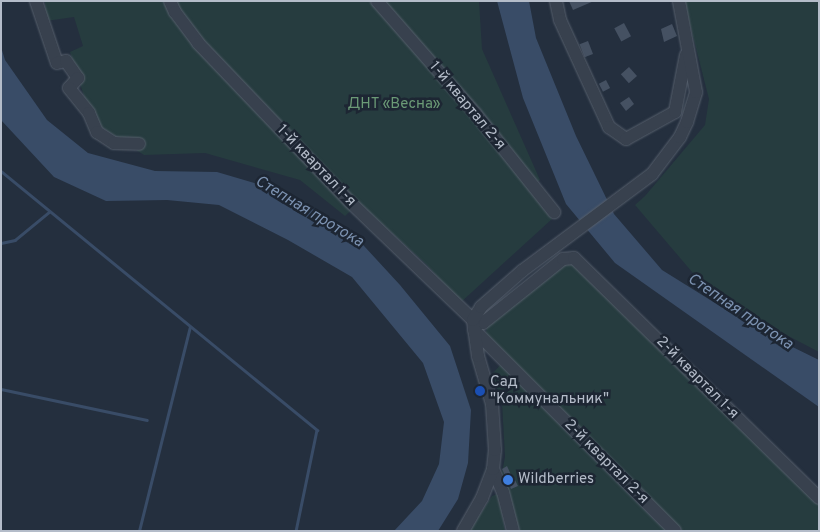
<!DOCTYPE html>
<html>
<head>
<meta charset="utf-8">
<style>
	body { margin:0 }
	#map { position:relative; width:820px; height:532px; overflow:hidden; background:#242f3e; font-family:Overpass,sans-serif }
	div>[style] { position:absolute }
	[style*='--x'] { left:calc(var(--x)*1px); top:calc(var(--y)*1px); width:calc(var(--w)*1px); rotate:calc(var(--a)*1deg) }
	.green>* { inset:0; background:#263c3f }
	.water>* { inset:0; background:#394c67 }
	.stream>* { height:2.5px; margin:-1.25px; padding:0 1.25px; transform-origin:1.25px; border-radius:1.25px; background:#394c67 }
	.building>* { inset:0; background:#455162; transform-origin:0 0 }
	.roads { filter:drop-shadow(0 0 1px #565f6c) drop-shadow(0 0 1px #565f6c) }
	.minor>* { height:12px; margin:-6px; padding:0 6px; transform-origin:6px; border-radius:6px; background:#38414e }
	.dots>* { width:14px; height:14px; translate:-50% -50%; box-sizing:border-box; border:2px solid #1d2633; border-radius:50% }
	span { translate:-50% -50%; white-space:nowrap; text-align:center; line-height:1.15; -webkit-text-stroke:5px #1d2633; paint-order:stroke }
	.park-label { font-size:15px; color:#6b9a76 }
	.street-label { font-size:15px; color:#b4bcc9 }
	.poi-label { font-size:15px; color:#b4bcc9 }
	.left { translate:0 -50%; text-align:left }
	.water-label { font-size:16px; color:#7c92b1; font-style:italic }
	.frame { position:absolute; inset:0; border:2px solid #b4bcc9; pointer-events:none }
</style>
</head>
<body>
<div id="map">
	<div class="green">
		<i style="clip-path:polygon(45px 1px,479px 1px,482px 49px,540px 180px,530px 189px,552px 219px,460px 303px,427px 265px,359px 203px,345px 216px,300px 180px,205px 153px,144px 155px,92px 121px,70px 52px,83px 46px,74px 17px,46px 21px)"></i>
		<i style="clip-path:polygon(684px 1px,819px 1px,819px 352px,748px 315px,698px 279px,635px 205px,645px 196px,705px 125px,709px 99px)"></i>
		<i style="clip-path:polygon(569px 263px,575px 265px,819px 504px,819px 531px,517px 531px,502px 472px,505px 457px,502px 403px,492px 374px,506px 359px,491px 345px,486px 333px,487px 327px,557px 268px)"></i>
		<i style="clip-path:polygon(503px 492px,500px 501px,505px 531px,469px 531px,492px 496px)"></i>
	</div>
	<div class="water">
		<i style="clip-path:polygon(497px 1px,529px 1px,536px 38px,576px 136px,614px 214px,662px 270px,760px 331px,819px 360px,819px 407px,615px 263px,566px 204px,523px 98px)"></i>
		<i style="clip-path:polygon(1px 47px,5px 60px,47px 120px,88px 153px,155px 171px,217px 172px,285px 192px,353px 234px,400px 285px,450px 346px,471px 410px,468px 463px,458px 499px,438px 531px,394px 531px,422px 501px,439px 464px,444px 422px,423px 363px,352px 277px,288px 240px,219px 205px,167px 200px,106px 201px,54px 177px,1px 120px)"></i>
	</div>
	<div class="stream">
		<i style="--x:1;--y:171;--w:409;--a:39.3"></i>
		<i style="--x:317;--y:430;--w:103;--a:101.7"></i>
		<i style="--x:1;--y:243;--w:14;--a:-12"></i>
		<i style="--x:15;--y:240;--w:44;--a:-39.5"></i>
		<i style="--x:1;--y:389;--w:149;--a:12"></i>
		<i style="--x:139;--y:531;--w:210;--a:-76"></i>
	</div>
	<div class="building">
		<i style="clip-path:polygon(569px 1px,594px 1px,573px 10px)"></i>
		<i style="left:624px;top:23px;width:15px;height:11px;rotate:62deg"></i>
		<i style="clip-path:polygon(672px 24px,677px 36px,664px 42px,661px 29px)"></i>
		<i style="left:588px;top:41px;width:14px;height:9px;rotate:69deg"></i>
		<i style="left:629px;top:67px;width:12px;height:11px;rotate:48deg"></i>
		<i style="left:606px;top:80px;width:9px;height:8px;rotate:63deg"></i>
		<i style="clip-path:polygon(629px 97px,634px 104px,626px 111px,620px 103px)"></i>
		<i style="clip-path:polygon(507px 466px,512px 477px,513px 476px,518px 486px,511px 489px,502px 469px)"></i>
	</div>
	<div class="roads">
		<div class="minor">
			<i style="--x:36;--y:1;--w:65;--a:71.3"></i>
			<i style="--x:57;--y:63;--w:9;--a:-13"></i>
			<i style="--x:66;--y:61;--w:21;--a:55"></i>
			<i style="--x:78;--y:78;--w:13;--a:132"></i>
			<i style="--x:69;--y:88;--w:32;--a:51"></i>
			<i style="--x:89;--y:113;--w:21;--a:67"></i>
			<i style="--x:97;--y:132;--w:20;--a:33"></i>
			<i style="--x:114;--y:143;--w:25;--a:2"></i>
			<i style="--x:170;--y:1;--w:12;--a:66"></i>
			<i style="--x:175;--y:12;--w:39;--a:53"></i>
			<i style="--x:198;--y:43;--w:220;--a:46.3"></i>
			<i style="--x:350;--y:202;--w:170;--a:43.8"></i>
			<i style="--x:473;--y:320;--w:10;--a:17"></i>
			<i style="--x:483;--y:323;--w:102;--a:-38.7"></i>
			<i style="--x:563;--y:259;--w:11;--a:-5"></i>
			<i style="--x:574;--y:258;--w:343;--a:44.4"></i>
			<i style="--x:377;--y:1;--w:149;--a:48.8"></i>
			<i style="--x:475;--y:113;--w:127;--a:51.4"></i>
			<i style="--x:556;--y:1;--w:19;--a:78"></i>
			<i style="--x:560;--y:20;--w:118;--a:65.4"></i>
			<i style="--x:609;--y:127;--w:21;--a:35"></i>
			<i style="--x:626;--y:139;--w:56;--a:-28.9"></i>
			<i style="--x:675;--y:112;--w:58;--a:-79.1"></i>
			<i style="--x:474;--y:330;--w:284;--a:45"></i>
			<i style="--x:493;--y:469;--w:25;--a:67"></i>
			<i style="--x:503;--y:492;--w:40;--a:75.6"></i>
			<i style="--x:463;--y:531;--w:38;--a:-60"></i>
			<i style="--x:482;--y:498;--w:31;--a:-69"></i>
			<i style="--x:493;--y:469;--w:19;--a:-84"></i>
			<i style="--x:495;--y:450;--w:46;--a:-93.7"></i>
			<i style="--x:492;--y:404;--w:50;--a:-106.3"></i>
			<i style="--x:478;--y:356;--w:36;--a:-98"></i>
			<i style="--x:473;--y:320;--w:15;--a:-58"></i>
			<i style="--x:481;--y:307;--w:55;--a:-41.3"></i>
			<i style="--x:522;--y:271;--w:162;--a:-36.7"></i>
			<i style="--x:652;--y:174;--w:46;--a:-52.9"></i>
			<i style="--x:680;--y:137;--w:17;--a:-65"></i>
			<i style="--x:687;--y:122;--w:31;--a:-73"></i>
			<i style="--x:696;--y:92;--w:93;--a:-100.6"></i>
		</div>
	</div>
	<div class="dots">
		<i style="left:480px;top:391px;background:#1a4fb4"></i>
		<i style="left:508px;top:480px;background:#3f7fe0"></i>
	</div>
	<div class="park-label">
		<span style="left:394px;top:105px">ДНТ «Весна»</span>
	</div>
	<div class="street-label">
		<span style="left:467px;top:106px;rotate:50deg">1-й квартал 2-я</span>
		<span style="left:316px;top:166px;rotate:46deg">1-й квартал 1-я</span>
		<span style="left:697px;top:378px;rotate:45deg">2-й квартал 1-я</span>
		<span style="left:606px;top:462px;rotate:45deg">2-й квартал 2-я</span>
	</div>
	<div class="poi-label">
		<span class="left" style="left:490px;top:391px">Сад<br>"Коммунальник"</span>
		<span class="left" style="left:518px;top:480px">Wildberries</span>
	</div>
	<div class="water-label">
		<span style="left:309px;top:212px;rotate:31deg">Степная протока</span>
		<span style="left:740px;top:312px;rotate:34deg">Степная протока</span>
	</div>
	<div class="frame"></div>
</div>
</body>
</html>
